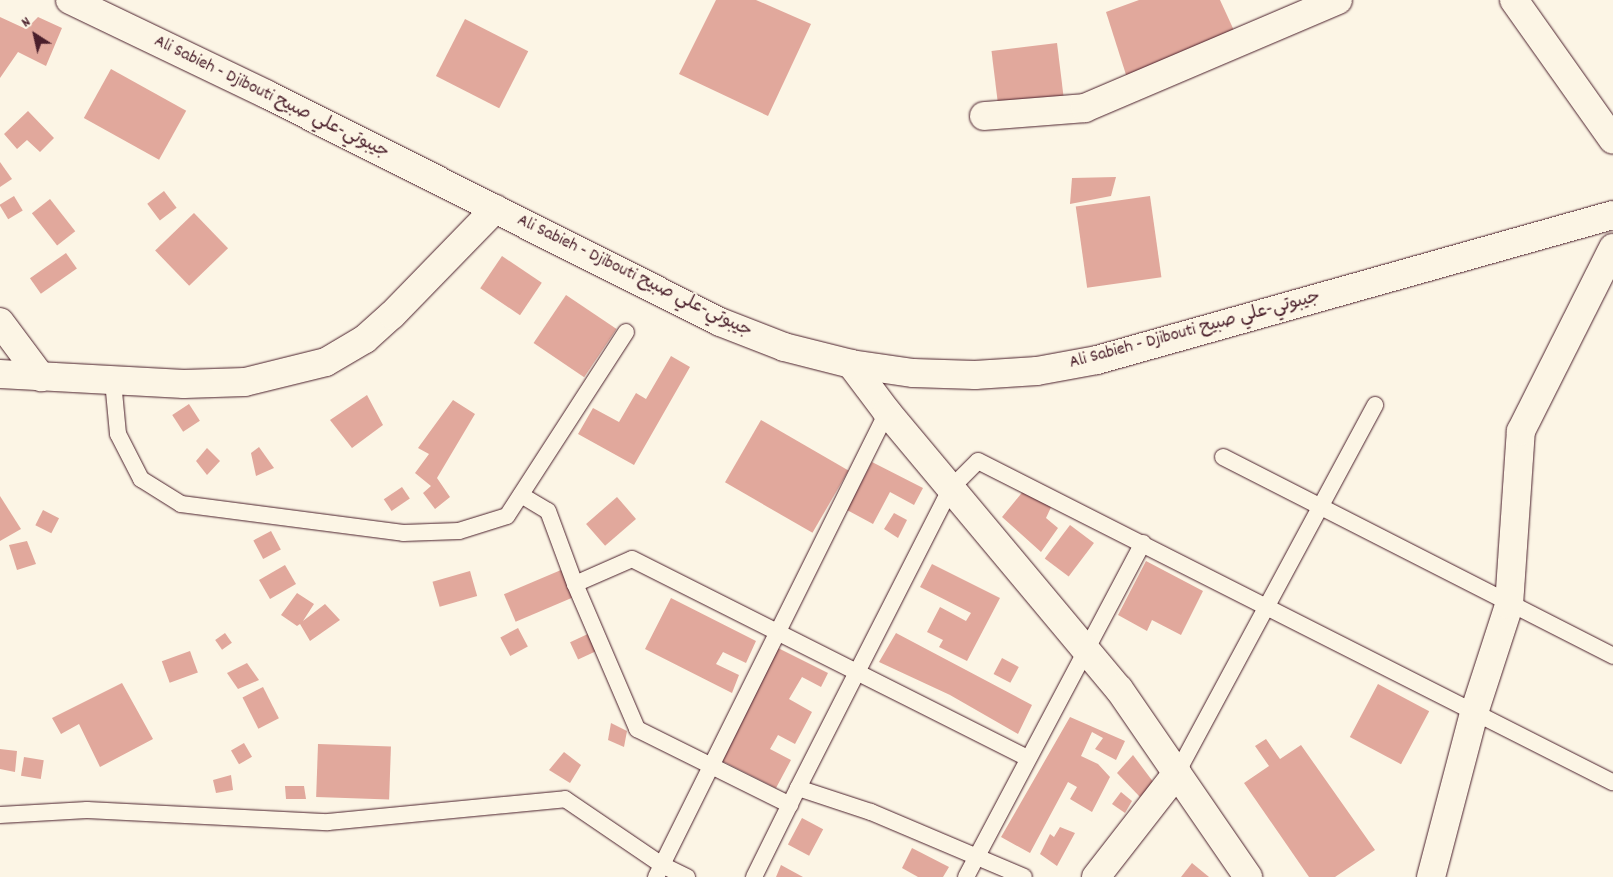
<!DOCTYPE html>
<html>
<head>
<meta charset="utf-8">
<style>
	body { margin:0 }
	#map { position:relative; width:1613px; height:877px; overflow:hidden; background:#fcf5e5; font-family:Dekko,"Playpen Sans Arabic",sans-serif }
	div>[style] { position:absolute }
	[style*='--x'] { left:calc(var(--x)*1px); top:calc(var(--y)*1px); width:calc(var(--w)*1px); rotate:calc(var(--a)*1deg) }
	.building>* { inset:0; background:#e1a89c; transform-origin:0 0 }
	.roads { filter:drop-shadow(0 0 1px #4a1f2b) drop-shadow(0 0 1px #4a1f2b) }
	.service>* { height:16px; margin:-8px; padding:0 8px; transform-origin:8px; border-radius:8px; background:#fcf5e5 }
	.minor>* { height:28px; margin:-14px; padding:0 14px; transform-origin:14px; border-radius:14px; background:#fcf5e5 }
	.tertiary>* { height:28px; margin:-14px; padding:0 14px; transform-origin:14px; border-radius:14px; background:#fcf5e5 }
	.secondary>* { height:28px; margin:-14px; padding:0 14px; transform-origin:14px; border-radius:14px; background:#fcf5e5 }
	span { translate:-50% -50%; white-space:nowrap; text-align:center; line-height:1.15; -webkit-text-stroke:4px #fcf5e5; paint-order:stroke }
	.street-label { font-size:18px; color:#4a1f2b }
	.north { position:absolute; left:10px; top:10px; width:50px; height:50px; -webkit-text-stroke:4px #fcf5e5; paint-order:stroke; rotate:325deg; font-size:14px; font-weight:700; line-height:20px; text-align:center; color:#4a1f2b }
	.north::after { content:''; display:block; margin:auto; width:18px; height:22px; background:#4a1f2b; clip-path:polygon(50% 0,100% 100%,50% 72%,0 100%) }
</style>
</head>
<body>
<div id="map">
	<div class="building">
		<i style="clip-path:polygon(716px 0,756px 0,811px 24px,768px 116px,679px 74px)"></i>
		<i style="clip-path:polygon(1139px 0,1220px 0,1237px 37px,1128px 81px,1106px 12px)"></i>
		<i style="clip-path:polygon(0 17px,26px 29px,38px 17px,62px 28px,46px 66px,18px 52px,0 78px)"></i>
		<i style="left:465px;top:19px;width:71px;height:64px;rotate:27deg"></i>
		<i style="left:1057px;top:43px;width:56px;height:66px;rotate:83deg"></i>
		<i style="left:111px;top:69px;width:86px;height:56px;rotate:29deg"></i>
		<i style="clip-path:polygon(28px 111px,54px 138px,40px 152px,27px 140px,17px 149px,4px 134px)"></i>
		<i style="clip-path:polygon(0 162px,12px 179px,0 187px)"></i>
		<i style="clip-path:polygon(1116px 177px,1111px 196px,1070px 204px,1072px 178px)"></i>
		<i style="left:164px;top:191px;width:21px;height:21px;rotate:53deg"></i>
		<i style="left:14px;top:196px;width:17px;height:17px;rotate:59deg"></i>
		<i style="left:1150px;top:196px;width:82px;height:75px;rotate:82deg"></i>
		<i style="left:50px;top:199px;width:41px;height:23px;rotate:52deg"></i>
		<i style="left:194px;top:213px;width:49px;height:54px;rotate:46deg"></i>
		<i style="left:66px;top:253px;width:19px;height:44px;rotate:55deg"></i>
		<i style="left:502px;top:256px;width:48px;height:39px;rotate:34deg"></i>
		<i style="left:566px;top:295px;width:61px;height:58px;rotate:34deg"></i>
		<i style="clip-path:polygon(671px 356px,690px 367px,634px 465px,578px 434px,593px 408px,619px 422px,636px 393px,646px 399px)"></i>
		<i style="clip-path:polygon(367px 395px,383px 425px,352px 448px,330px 420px)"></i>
		<i style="clip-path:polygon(453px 400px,475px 414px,437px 478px,450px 497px,435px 509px,423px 493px,431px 486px,415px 473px,429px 454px,418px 448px)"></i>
		<i style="left:189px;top:404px;width:20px;height:20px;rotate:57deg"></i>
		<i style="left:761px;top:420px;width:101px;height:72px;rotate:30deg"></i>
		<i style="clip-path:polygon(259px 447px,274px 468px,256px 476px,251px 453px)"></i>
		<i style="clip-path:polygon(207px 448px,220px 461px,207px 475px,196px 461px)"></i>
		<i style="clip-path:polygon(872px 462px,923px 488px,914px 505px,890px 492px,873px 524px,847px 510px)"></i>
		<i style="left:402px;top:487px;width:14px;height:22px;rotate:56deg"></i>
		<i style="clip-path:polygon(1025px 489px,1052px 505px,1046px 518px,1058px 528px,1041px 552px,1002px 517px)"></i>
		<i style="clip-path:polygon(0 496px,21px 529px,0 541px)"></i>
		<i style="left:617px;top:497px;width:29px;height:41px;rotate:49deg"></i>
		<i style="left:43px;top:510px;width:18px;height:17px;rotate:27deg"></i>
		<i style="clip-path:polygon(894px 513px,907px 520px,898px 538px,884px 529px)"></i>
		<i style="left:1070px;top:525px;width:30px;height:42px;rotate:37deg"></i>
		<i style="left:271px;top:531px;width:21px;height:20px;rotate:62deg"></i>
		<i style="clip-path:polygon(27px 541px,36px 564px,17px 570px,9px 545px)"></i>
		<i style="clip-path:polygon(1146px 561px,1203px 591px,1181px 635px,1152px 620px,1147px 631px,1118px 615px)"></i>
		<i style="clip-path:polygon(932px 564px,1000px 598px,967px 661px,939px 647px,943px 640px,927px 632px,940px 607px,966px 621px,971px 613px,920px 587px)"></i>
		<i style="left:285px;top:565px;width:22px;height:30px;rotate:60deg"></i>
		<i style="left:561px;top:570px;width:30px;height:62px;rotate:67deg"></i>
		<i style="left:470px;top:571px;width:26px;height:39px;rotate:74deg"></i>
		<i style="clip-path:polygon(297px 593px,314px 604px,303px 621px,325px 604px,340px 620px,310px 641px,300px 624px,297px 626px,281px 615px)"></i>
		<i style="clip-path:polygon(671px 598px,756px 641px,746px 663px,723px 652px,716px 664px,739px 675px,732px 693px,645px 649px)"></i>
		<i style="left:518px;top:628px;width:21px;height:20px;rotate:62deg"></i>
		<i style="left:225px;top:633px;width:12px;height:12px;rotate:55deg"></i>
		<i style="left:590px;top:633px;width:19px;height:22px;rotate:65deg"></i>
		<i style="clip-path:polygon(896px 633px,1032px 705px,1018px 734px,950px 695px,879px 662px)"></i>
		<i style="clip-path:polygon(778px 648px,828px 673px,821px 687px,802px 677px,789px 699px,812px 712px,795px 744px,778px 735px,770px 749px,791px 760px,776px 788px,720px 760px)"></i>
		<i style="left:190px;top:651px;width:23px;height:30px;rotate:70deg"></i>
		<i style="left:1002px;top:658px;width:19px;height:18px;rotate:28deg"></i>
		<i style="clip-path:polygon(247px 663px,259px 680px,238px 689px,227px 673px)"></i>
		<i style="clip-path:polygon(122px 683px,153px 739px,100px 767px,79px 724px,61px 734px,52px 718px)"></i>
		<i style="left:1378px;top:684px;width:58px;height:60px;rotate:28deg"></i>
		<i style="left:263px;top:687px;width:35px;height:23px;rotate:63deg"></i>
		<i style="clip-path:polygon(1070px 717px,1125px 741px,1116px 760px,1095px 749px,1103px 738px,1092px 732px,1081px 756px,1098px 764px,1110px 777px,1092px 812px,1070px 799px,1077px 787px,1068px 782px,1030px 853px,1001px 837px)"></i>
		<i style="clip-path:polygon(611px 723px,627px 731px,624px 747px,608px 740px)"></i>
		<i style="clip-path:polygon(1266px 739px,1280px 759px,1301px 745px,1375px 850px,1335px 877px,1309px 877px,1244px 783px,1269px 766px,1255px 746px)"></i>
		<i style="left:244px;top:743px;width:16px;height:15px;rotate:60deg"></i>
		<i style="left:318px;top:744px;width:73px;height:53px;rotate:2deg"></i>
		<i style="clip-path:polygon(0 749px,17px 751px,15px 772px,0 769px)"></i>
		<i style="clip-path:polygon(564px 752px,581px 765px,570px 783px,549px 770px)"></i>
		<i style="clip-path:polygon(1133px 755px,1154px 783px,1140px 797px,1117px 773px)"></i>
		<i style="left:24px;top:757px;width:20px;height:19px;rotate:9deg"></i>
		<i style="clip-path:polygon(231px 775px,233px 790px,216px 793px,213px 780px)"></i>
		<i style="clip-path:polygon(285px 786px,304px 786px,306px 799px,286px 799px)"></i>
		<i style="clip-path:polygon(1121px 792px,1132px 801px,1125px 813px,1112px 804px)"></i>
		<i style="left:802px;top:818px;width:24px;height:30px;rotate:28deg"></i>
		<i style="clip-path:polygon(1060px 827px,1075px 833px,1057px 866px,1040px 854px,1050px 834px,1054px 837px)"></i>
		<i style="clip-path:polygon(912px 848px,949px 867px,943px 877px,918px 877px,902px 868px)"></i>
		<i style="clip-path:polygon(1192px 863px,1209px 877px,1181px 877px)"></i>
		<i style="clip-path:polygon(781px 865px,803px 877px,776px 877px)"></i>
	</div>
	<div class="roads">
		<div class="service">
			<i style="--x:113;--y:381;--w:53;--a:84.6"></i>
			<i style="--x:118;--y:434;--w:51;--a:62.9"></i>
			<i style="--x:141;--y:479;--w:47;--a:32"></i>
			<i style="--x:181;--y:504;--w:224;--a:7.4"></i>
			<i style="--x:403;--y:533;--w:56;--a:-2"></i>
			<i style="--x:459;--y:531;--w:50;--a:-17.4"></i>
			<i style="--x:507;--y:516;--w:219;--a:-57.1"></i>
			<i style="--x:1223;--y:457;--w:438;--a:27"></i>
			<i style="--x:521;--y:495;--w:31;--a:31"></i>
			<i style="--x:548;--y:511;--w:78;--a:69.7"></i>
			<i style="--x:575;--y:584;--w:158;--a:66.8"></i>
			<i style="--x:637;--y:729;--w:171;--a:26.4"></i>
			<i style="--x:575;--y:584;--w:62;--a:-23.7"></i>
			<i style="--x:632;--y:559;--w:443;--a:26.7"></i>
			<i style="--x:1177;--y:773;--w:418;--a:-61.7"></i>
			<i style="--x:798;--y:788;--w:337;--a:-63"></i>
			<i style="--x:951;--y:488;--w:38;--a:-45"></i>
			<i style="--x:978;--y:461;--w:711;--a:26.85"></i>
			<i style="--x:0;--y:815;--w:87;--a:-3.3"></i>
			<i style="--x:87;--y:810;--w:241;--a:2.9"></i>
			<i style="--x:328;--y:822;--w:238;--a:-5.5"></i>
			<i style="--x:565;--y:799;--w:117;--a:34.2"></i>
			<i style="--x:662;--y:865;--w:28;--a:26"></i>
			<i style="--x:656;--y:877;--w:519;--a:-63.58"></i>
			<i style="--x:754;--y:877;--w:99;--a:-63.7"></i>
			<i style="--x:798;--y:788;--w:77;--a:18.2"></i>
			<i style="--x:871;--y:812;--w:166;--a:23"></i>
			<i style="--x:966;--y:877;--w:378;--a:-62.1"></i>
		</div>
		<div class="minor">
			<i style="--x:1514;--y:0;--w:171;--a:54.7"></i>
			<i style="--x:984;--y:116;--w:101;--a:-4.5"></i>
			<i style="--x:1085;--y:108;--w:275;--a:-23.1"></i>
			<i style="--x:0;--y:322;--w:69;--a:53.3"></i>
			<i style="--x:0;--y:374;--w:184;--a:3.1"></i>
			<i style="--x:184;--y:384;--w:61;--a:-1.9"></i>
			<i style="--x:245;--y:382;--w:83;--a:-13.9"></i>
			<i style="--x:326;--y:362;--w:45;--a:-30.5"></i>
			<i style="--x:365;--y:339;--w:36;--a:-42"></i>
			<i style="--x:392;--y:315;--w:148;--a:-45.8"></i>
			<i style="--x:1096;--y:877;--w:132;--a:-52.1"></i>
			<i style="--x:1431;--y:877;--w:170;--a:-75.3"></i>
			<i style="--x:1474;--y:713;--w:114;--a:-72"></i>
			<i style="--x:1509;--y:605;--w:174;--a:-86.1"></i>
			<i style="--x:1521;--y:431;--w:205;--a:-63.3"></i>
		</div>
		<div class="tertiary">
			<i style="--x:851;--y:364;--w:60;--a:53.1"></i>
			<i style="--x:887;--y:412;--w:361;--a:50.1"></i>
			<i style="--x:1119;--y:689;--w:228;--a:55.5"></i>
		</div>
		<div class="secondary">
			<i style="--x:70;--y:0;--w:217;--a:25.6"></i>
			<i style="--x:266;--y:94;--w:508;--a:26.67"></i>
			<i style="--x:720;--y:322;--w:69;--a:21.3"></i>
			<i style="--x:784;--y:347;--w:69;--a:14.2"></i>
			<i style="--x:851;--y:364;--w:63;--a:8.3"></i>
			<i style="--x:913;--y:373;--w:62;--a:1.8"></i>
			<i style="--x:975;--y:375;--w:62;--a:-3.7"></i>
			<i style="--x:1037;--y:371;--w:61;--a:-10.4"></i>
			<i style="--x:1097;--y:360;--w:536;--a:-15.7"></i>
		</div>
	</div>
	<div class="street-label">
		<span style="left:271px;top:98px;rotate:26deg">Ali Sabieh - Djibouti جيبوتي-علي صبيح</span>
		<span style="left:634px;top:277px;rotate:26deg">Ali Sabieh - Djibouti جيبوتي-علي صبيح</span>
		<span style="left:1195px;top:331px;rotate:-15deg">Ali Sabieh - Djibouti جيبوتي-علي صبيح</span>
	</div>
	<div class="north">N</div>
</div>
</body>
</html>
